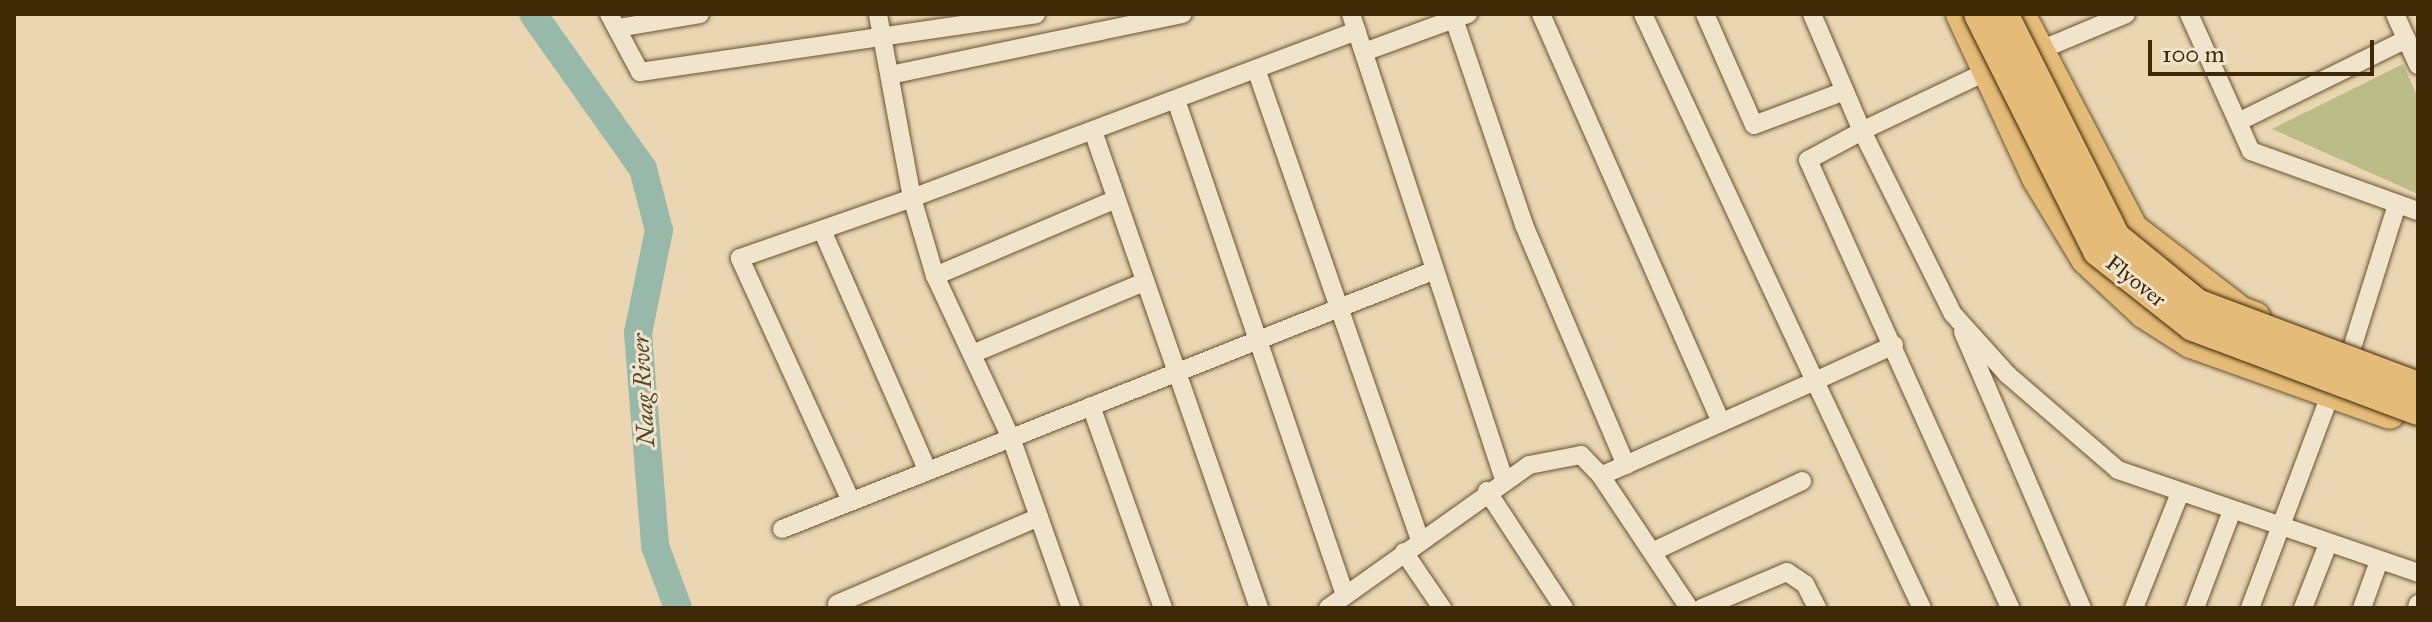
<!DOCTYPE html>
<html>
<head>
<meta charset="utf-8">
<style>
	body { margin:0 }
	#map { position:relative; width:2432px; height:622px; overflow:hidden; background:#ead6b2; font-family:"IM FELL Great Primer",serif }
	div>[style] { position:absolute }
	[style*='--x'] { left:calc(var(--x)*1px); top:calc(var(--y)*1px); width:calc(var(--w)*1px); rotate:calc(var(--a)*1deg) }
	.green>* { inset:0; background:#bcbc88 }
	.river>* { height:28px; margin:-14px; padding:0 14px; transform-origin:14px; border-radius:14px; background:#98b9aa }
	.roads { filter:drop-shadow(0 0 2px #6a5430) drop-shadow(0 0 2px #6a5430) }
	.minor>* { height:18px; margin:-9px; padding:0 9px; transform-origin:9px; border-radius:9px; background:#f1e4cd }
	.trunk>* { height:30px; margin:-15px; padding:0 15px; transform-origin:15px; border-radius:15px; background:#e5bb79 }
	.bridges { filter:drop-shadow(0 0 2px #3f2805) drop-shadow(0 0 2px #3f2805) }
	.trunk-bridge>* { height:30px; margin:-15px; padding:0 15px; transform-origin:15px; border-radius:15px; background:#e5bb79 }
	span { translate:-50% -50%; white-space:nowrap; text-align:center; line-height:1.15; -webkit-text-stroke:6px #f1e4cd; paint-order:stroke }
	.street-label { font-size:22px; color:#3f2805 }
	.water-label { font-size:24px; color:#554c2e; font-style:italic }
	.frame { position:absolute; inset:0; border:16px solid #3f2805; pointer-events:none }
	.scale { position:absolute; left:2148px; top:40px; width:226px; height:36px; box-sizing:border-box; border:4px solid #3f2805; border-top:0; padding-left:10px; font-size:24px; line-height:28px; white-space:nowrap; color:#3f2805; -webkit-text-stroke:6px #f1e4cd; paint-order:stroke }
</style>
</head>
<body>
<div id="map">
	<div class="green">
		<i style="clip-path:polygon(2403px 64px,2418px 98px,2418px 194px,2272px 129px)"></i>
	</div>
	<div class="river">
		<i style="--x:533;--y:14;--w:190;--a:54.6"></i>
		<i style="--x:643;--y:169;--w:63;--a:75.3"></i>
		<i style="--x:659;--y:230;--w:105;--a:101.5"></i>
		<i style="--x:638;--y:333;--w:214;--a:85.4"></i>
		<i style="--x:655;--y:546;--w:66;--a:69.6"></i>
	</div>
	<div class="roads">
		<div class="minor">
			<i style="--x:609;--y:14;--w:66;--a:61.9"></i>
			<i style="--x:640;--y:72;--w:400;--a:-8.3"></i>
			<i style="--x:1351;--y:14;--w:490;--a:71.8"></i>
			<i style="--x:1541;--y:14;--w:446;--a:66.2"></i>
			<i style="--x:1643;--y:14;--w:405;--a:64.9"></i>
			<i style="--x:1815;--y:381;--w:234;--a:156.1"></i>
			<i style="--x:1601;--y:476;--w:159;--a:56.3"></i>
			<i style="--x:1705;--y:14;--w:121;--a:66.2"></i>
			<i style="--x:1754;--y:125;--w:97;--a:-20.5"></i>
			<i style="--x:1812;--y:14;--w:127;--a:66.9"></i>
			<i style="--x:1862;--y:131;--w:61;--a:151.8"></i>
			<i style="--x:1808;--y:160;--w:491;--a:65.7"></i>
			<i style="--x:2189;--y:14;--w:150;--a:65.7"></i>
			<i style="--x:2251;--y:151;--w:177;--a:19.8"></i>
			<i style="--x:2395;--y:14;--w:56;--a:65.7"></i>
			<i style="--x:1454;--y:19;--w:218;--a:71.2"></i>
			<i style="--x:1524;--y:225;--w:261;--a:67"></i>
			<i style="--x:618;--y:28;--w:83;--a:-9.7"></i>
			<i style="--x:1364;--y:52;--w:111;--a:-20.1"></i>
			<i style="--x:2031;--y:54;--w:103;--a:-22.8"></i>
			<i style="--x:1996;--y:67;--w:148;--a:154.5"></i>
			<i style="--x:1862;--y:131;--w:204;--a:63.6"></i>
			<i style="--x:1953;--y:314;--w:82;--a:48"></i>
			<i style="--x:2008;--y:375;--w:145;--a:40.8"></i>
			<i style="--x:2118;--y:470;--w:317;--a:18.9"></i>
			<i style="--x:1256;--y:69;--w:499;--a:70.8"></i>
			<i style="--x:890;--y:75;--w:299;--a:-11.8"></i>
			<i style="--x:1176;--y:100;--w:523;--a:71.15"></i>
			<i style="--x:2238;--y:122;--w:188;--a:-26.2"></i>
			<i style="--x:1093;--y:131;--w:505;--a:70.81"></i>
			<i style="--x:822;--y:230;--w:263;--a:66.3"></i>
			<i style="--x:935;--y:276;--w:197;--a:-23"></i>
			<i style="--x:1963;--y:332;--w:301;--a:66.7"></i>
			<i style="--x:1894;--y:345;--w:87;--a:155.5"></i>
			<i style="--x:1815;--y:381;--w:251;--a:64.8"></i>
			<i style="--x:2352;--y:348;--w:151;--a:-72.6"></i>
			<i style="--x:972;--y:354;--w:186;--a:-22.7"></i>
			<i style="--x:1091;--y:406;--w:214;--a:70.4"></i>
			<i style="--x:1487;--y:491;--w:140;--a:56.7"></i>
			<i style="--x:851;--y:501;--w:267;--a:-114.6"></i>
			<i style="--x:740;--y:258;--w:182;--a:-19.2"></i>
			<i style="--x:912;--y:198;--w:187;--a:-100.5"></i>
			<i style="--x:782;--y:529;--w:702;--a:-21.63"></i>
			<i style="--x:1404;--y:552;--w:68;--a:55.8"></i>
			<i style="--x:1652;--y:552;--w:166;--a:-25.3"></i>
			<i style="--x:837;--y:604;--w:220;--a:-23.3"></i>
			<i style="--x:1071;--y:608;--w:180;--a:-109.4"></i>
			<i style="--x:1011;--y:438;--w:179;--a:-115.1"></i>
			<i style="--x:935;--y:276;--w:81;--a:-106.4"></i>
			<i style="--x:912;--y:198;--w:475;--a:-20.6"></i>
			<i style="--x:1328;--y:608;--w:247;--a:-35.4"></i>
			<i style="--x:1529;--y:465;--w:53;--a:-10.9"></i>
			<i style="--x:1581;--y:455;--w:29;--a:46"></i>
			<i style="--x:1702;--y:608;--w:92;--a:-23"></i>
			<i style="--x:1787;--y:572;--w:22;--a:34"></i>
			<i style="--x:1805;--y:584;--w:27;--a:63"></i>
			<i style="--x:2134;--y:608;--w:124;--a:-68.2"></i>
			<i style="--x:2195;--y:608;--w:102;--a:-69.2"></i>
			<i style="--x:2250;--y:608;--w:228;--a:-69.4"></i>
			<i style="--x:2303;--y:608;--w:69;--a:-68.7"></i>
			<i style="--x:2362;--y:608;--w:50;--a:-70.1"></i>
			<i style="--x:2417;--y:608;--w:4;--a:-76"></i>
		</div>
		<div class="trunk">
			<i style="--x:1961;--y:14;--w:181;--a:65.1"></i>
			<i style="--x:2037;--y:178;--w:95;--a:58.8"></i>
			<i style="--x:2086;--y:259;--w:79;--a:43"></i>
			<i style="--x:2144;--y:313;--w:56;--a:32.6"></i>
			<i style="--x:2191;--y:343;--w:211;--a:19.6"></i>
			<i style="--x:2020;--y:14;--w:243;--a:62.3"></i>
			<i style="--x:2133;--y:229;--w:136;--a:37.5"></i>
			<i style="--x:2241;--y:312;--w:15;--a:20"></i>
		</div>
	</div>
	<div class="bridges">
		<div class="trunk-bridge">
			<i style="--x:1979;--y:14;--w:265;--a:63.3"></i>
			<i style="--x:2098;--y:251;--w:121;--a:38.3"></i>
			<i style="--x:2193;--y:326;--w:240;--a:20.5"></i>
			<i style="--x:2003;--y:14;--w:250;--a:63.3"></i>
			<i style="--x:2115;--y:237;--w:106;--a:39.3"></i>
			<i style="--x:2197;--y:304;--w:236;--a:20.6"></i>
		</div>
	</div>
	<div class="street-label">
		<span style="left:2136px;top:281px;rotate:38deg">Flyover</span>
	</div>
	<div class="water-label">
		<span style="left:644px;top:390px;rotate:-93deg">Naag River</span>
	</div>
	<div class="frame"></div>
	<div class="scale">100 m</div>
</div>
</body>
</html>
